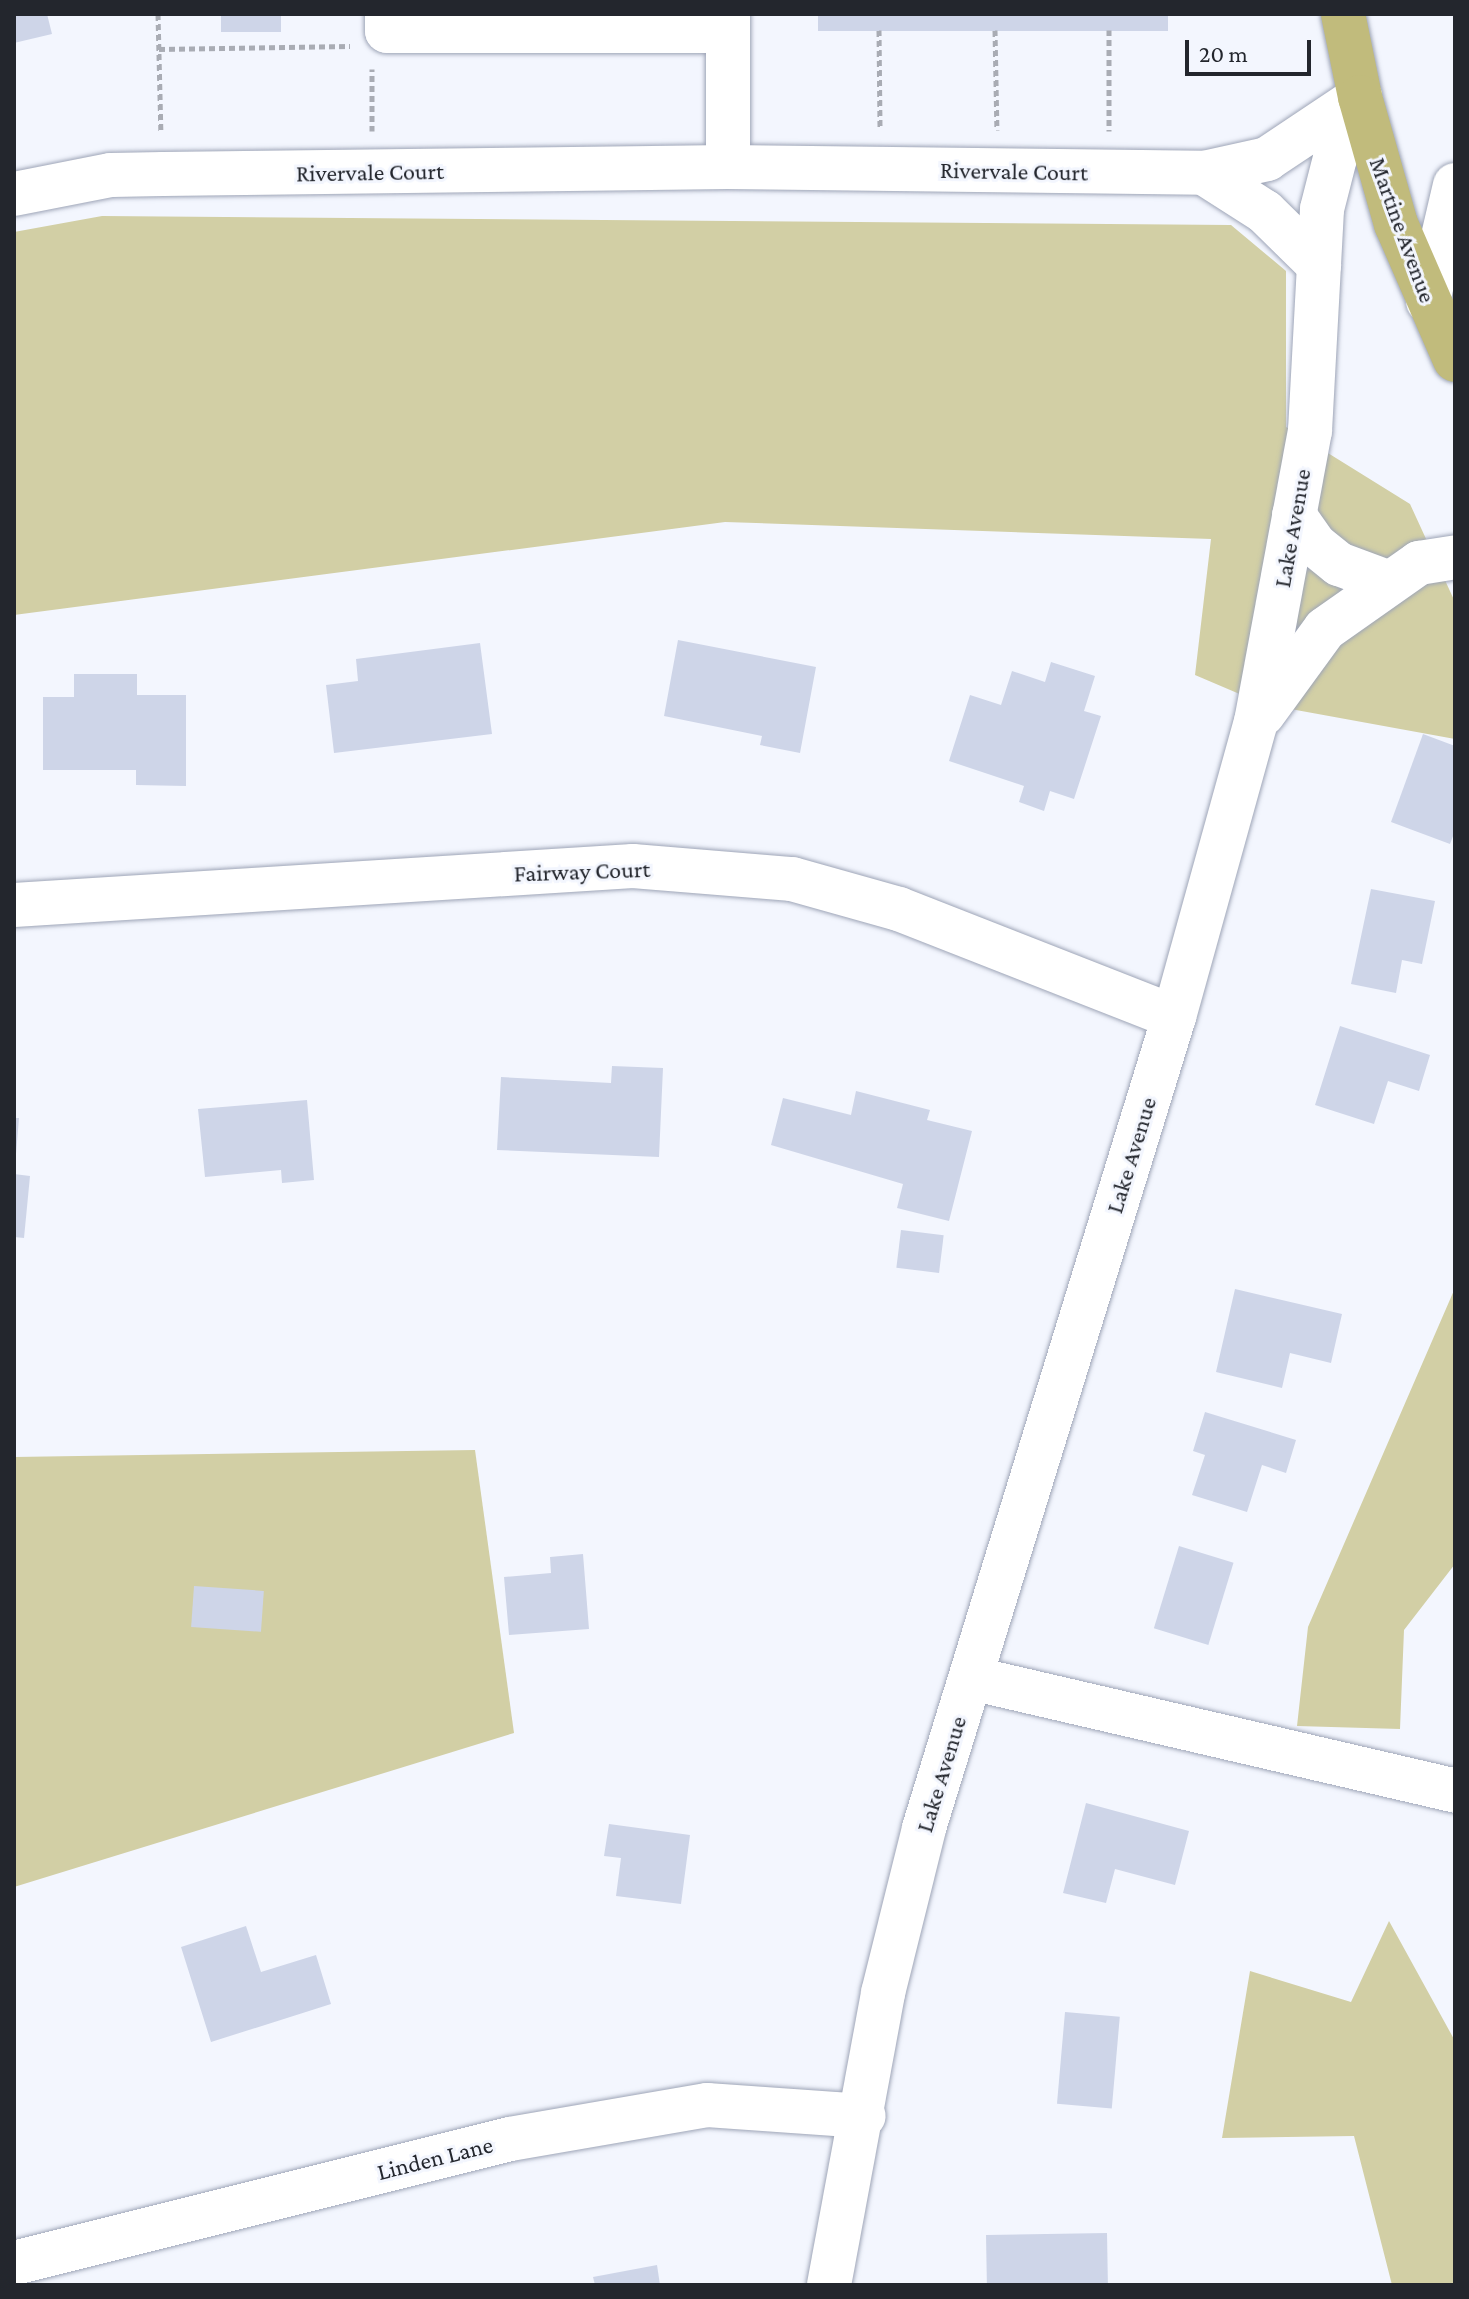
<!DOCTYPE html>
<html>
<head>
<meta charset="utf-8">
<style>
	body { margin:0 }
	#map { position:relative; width:1469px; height:2299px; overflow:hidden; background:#f3f6fe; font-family:"Crimson Pro",serif }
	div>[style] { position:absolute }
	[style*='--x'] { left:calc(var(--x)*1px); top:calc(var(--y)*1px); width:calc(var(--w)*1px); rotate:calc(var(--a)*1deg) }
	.green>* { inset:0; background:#d2cfa5 }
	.building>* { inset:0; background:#ced5e8; transform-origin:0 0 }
	.path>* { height:5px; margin-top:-2.5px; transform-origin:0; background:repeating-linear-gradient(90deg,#a9acb4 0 6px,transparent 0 10px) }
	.roads { filter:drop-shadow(0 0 2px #9ea5b7) drop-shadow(0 0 2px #9ea5b7) }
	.minor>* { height:44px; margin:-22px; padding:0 22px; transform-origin:22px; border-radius:22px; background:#fff }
	.major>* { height:44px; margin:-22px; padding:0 22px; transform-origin:22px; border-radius:22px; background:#c1bb7c }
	span { translate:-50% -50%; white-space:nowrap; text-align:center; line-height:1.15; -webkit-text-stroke:6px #f3f6fe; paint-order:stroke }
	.street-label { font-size:24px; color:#23262d }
	.frame { position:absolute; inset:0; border:16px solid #23262d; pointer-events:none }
	.scale { position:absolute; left:1185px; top:40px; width:126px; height:36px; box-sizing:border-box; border:4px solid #23262d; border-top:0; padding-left:10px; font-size:24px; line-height:28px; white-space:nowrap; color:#23262d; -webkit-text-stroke:6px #f3f6fe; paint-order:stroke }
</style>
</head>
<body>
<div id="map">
	<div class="green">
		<i style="clip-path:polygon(102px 216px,1231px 225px,1286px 271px,1286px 427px,1410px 504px,1455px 602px,1455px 739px,1263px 704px,1195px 675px,1211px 539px,725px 522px,14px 615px,14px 232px)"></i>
		<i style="clip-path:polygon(1455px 1288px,1455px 1564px,1404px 1630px,1400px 1729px,1297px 1726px,1308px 1627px)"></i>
		<i style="clip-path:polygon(475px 1450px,514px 1733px,14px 1887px,14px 1457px)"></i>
		<i style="clip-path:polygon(1389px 1921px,1455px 2041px,1455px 2285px,1392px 2285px,1354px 2136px,1222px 2138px,1250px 1971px,1351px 2002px)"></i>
	</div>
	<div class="building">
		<i style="clip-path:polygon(14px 14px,47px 14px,52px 34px,14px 43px)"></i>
		<i style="left:221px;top:14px;width:60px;height:18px"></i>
		<i style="left:818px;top:14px;width:350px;height:17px"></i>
		<i style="clip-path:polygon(678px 640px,816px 667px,800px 753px,760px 745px,762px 736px,664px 716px)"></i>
		<i style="clip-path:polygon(480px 643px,492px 734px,334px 753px,326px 685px,358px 681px,356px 659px)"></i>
		<i style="clip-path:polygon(1051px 662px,1095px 676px,1084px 711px,1101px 716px,1074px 799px,1050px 791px,1044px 811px,1019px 802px,1024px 786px,949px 761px,970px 695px,1001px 705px,1012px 671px,1045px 682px)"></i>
		<i style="clip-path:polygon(74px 674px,137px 674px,137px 695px,186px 695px,186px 786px,136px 785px,136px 770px,43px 770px,43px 697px,74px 697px)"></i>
		<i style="clip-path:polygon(1423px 734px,1455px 746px,1455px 831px,1450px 844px,1391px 822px)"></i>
		<i style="clip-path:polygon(1371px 889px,1435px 901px,1422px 964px,1402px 960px,1396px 993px,1351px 984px)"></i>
		<i style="clip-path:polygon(1340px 1026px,1430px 1055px,1419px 1091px,1388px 1081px,1374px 1124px,1315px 1105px)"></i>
		<i style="clip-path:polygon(612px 1066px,663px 1068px,659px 1157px,497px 1150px,501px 1077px,611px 1083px)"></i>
		<i style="clip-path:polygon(856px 1091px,930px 1110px,927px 1120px,972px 1131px,949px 1221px,897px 1208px,903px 1184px,771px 1145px,783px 1098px,851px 1115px)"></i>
		<i style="clip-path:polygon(307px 1100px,314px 1180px,282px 1183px,281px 1170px,205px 1177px,198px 1109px)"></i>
		<i style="clip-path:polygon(14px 1118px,19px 1118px,16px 1154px,14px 1154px)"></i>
		<i style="clip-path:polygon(14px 1174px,30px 1176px,24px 1238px,14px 1237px)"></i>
		<i style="left:901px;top:1230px;width:43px;height:38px;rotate:7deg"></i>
		<i style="clip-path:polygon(1235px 1289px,1342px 1314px,1331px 1363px,1290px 1353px,1282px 1388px,1216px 1372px)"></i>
		<i style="clip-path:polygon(1205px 1412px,1296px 1440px,1286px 1473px,1262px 1465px,1247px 1512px,1192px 1495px,1205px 1455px,1193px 1451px)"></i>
		<i style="left:1179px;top:1546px;width:57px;height:86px;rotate:17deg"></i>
		<i style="clip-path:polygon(583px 1554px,589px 1629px,509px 1635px,504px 1577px,551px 1573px,550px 1557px)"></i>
		<i style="left:194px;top:1586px;width:70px;height:41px;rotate:4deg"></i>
		<i style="clip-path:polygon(1086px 1803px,1189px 1831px,1175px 1885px,1115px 1869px,1106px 1903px,1063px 1893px)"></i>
		<i style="clip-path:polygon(609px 1824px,690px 1835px,681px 1904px,616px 1896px,621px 1858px,604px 1856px)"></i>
		<i style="clip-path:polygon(246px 1926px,261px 1972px,316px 1955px,331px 2004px,211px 2042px,181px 1947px)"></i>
		<i style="left:1065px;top:2012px;width:55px;height:92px;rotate:5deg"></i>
		<i style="left:1107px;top:2233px;width:52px;height:121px;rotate:89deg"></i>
		<i style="clip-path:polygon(657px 2265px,660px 2285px,595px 2285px,593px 2277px)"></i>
	</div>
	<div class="path">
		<i style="--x:158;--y:14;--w:119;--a:88.6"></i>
		<i style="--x:879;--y:30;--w:98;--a:89.4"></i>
		<i style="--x:995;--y:30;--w:100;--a:88.9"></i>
		<i style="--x:1109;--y:30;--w:101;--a:90"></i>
		<i style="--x:159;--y:49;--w:191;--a:-0.9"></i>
		<i style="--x:372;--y:131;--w:62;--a:-90"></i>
	</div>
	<div class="roads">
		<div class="minor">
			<i style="--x:387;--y:14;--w:17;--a:90"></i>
			<i style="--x:387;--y:31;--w:341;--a:0"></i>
			<i style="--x:728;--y:167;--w:153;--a:-90"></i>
			<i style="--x:1204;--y:173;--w:72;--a:32.6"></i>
			<i style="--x:1265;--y:212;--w:76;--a:44.5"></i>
			<i style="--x:14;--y:194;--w:99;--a:-11.1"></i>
			<i style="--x:111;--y:175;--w:52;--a:-1.1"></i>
			<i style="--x:163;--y:174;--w:565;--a:-0.71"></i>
			<i style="--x:728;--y:167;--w:476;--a:0.7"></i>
			<i style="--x:1204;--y:173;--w:65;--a:-12.5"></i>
			<i style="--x:1267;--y:159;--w:112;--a:-33.7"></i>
			<i style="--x:1428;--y:301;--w:119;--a:-76.9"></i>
			<i style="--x:1294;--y:515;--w:35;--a:55"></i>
			<i style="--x:1314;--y:544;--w:32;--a:39"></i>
			<i style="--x:1339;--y:564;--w:51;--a:20.6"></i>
			<i style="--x:1263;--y:714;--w:105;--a:-53.9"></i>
			<i style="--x:1325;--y:629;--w:115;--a:-35.1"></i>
			<i style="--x:1419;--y:563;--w:36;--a:-9"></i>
			<i style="--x:14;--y:905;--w:620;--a:-3.61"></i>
			<i style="--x:633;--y:866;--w:160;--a:4.7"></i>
			<i style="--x:792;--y:879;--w:111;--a:15.7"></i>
			<i style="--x:899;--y:909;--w:295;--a:21.4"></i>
			<i style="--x:971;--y:1678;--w:497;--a:13.1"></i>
			<i style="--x:14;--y:2263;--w:511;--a:-14.04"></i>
			<i style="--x:510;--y:2139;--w:200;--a:-9.8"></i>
			<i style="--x:707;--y:2105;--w:157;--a:4"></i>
			<i style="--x:829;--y:2285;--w:297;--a:-79.5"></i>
			<i style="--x:883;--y:1993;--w:170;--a:-76"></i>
			<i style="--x:924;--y:1828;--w:849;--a:-72.87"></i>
			<i style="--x:1174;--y:1017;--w:306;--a:-74.5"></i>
			<i style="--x:1256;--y:722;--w:296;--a:-79.5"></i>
			<i style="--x:1310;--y:431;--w:222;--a:-86.9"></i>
			<i style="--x:1322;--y:209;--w:53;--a:-75.7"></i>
			<i style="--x:1335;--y:158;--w:66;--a:-67.7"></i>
		</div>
		<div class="major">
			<i style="--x:1343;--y:14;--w:85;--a:78.4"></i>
			<i style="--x:1360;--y:97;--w:132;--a:74.2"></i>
			<i style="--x:1396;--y:224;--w:148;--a:66.5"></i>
		</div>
	</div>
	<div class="street-label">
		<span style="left:1014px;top:171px;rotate:1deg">Rivervale Court</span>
		<span style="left:370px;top:172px;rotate:-1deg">Rivervale Court</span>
		<span style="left:1403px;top:230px;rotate:70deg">Martine Avenue</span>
		<span style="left:1292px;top:528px;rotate:-80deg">Lake Avenue</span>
		<span style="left:582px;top:871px;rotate:-2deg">Fairway Court</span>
		<span style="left:1131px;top:1155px;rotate:-73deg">Lake Avenue</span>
		<span style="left:941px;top:1774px;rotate:-73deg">Lake Avenue</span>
		<span style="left:435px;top:2158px;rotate:-14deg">Linden Lane</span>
	</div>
	<div class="frame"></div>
	<div class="scale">20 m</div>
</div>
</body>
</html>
